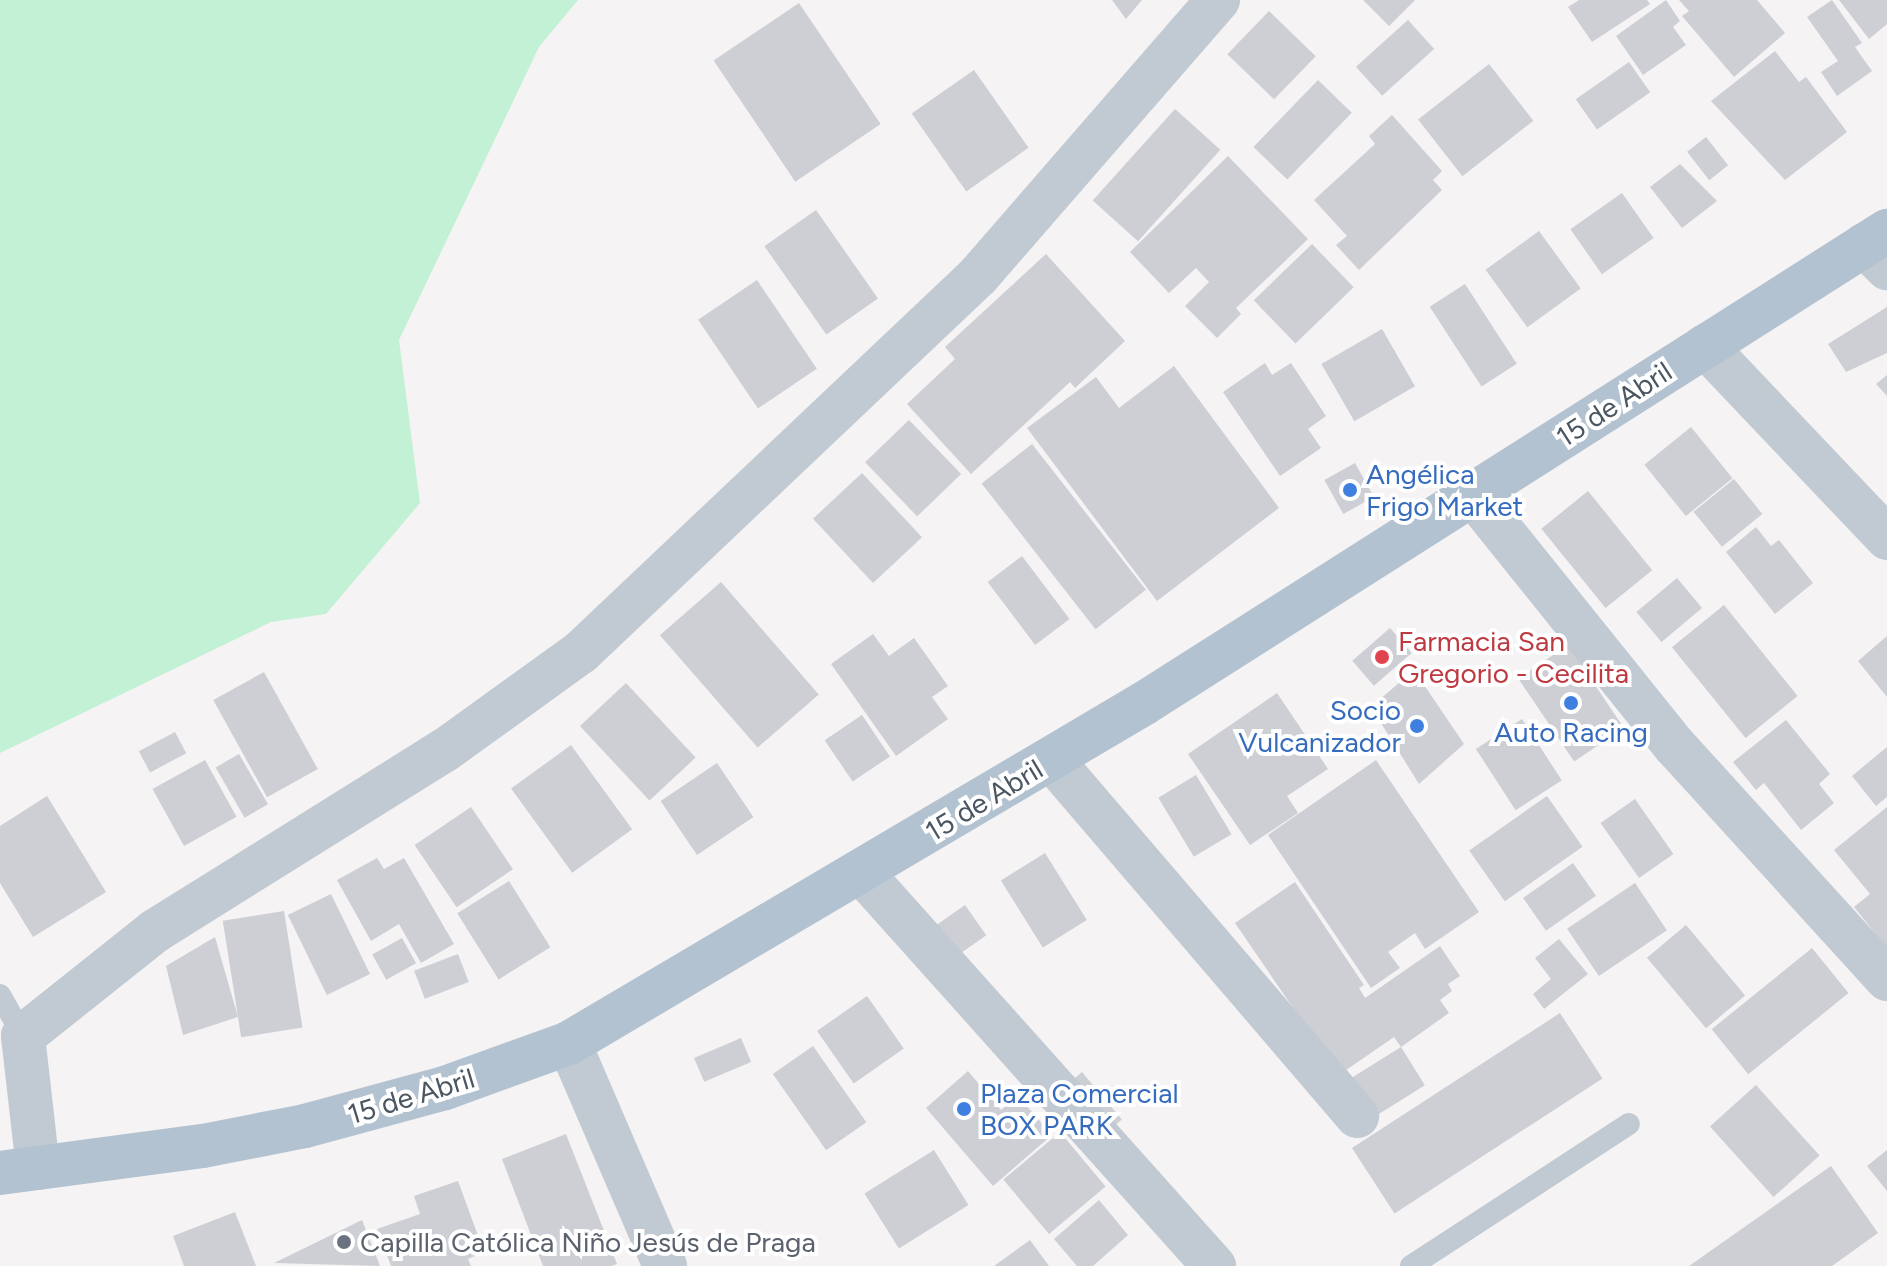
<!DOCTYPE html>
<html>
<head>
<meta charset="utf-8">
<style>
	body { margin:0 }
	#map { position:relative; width:1887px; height:1266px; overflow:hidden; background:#f5f3f3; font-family:Figtree,sans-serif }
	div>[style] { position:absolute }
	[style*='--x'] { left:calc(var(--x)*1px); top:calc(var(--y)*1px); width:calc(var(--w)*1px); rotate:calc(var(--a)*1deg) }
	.green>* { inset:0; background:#c3f1d5 }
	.building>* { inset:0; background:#cdcfd5; transform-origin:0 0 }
	.lane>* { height:22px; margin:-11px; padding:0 11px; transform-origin:11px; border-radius:11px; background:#c1cad2 }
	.street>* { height:44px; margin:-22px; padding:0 22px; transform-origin:22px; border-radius:22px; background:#c1cad2 }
	.primary>* { height:44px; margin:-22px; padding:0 22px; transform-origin:22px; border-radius:22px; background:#b3c2d1 }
	.dots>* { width:22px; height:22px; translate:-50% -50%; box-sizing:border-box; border:4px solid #fff; border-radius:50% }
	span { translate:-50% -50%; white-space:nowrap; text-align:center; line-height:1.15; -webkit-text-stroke:8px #fff; paint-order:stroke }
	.street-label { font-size:28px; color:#4a5661 }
	.shop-label { font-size:28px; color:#366cbe }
	.left { translate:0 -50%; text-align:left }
	.right { translate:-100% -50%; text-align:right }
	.health-label { font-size:28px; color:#be3a42 }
	.worship-label { font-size:28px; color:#5b616d }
</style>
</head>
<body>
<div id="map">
	<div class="green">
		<i style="clip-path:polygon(0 0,578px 0,539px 47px,399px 340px,420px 503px,326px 614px,271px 622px,0 753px)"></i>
	</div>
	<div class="building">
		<i style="clip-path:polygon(1112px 0,1142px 0,1126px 19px)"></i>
		<i style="clip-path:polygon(1363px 0,1415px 0,1389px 26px)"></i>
		<i style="clip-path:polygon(1579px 0,1647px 0,1650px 4px,1592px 42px,1568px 7px)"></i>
		<i style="clip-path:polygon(1666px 0,1680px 21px,1673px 27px,1686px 45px,1643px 75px,1616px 36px)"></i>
		<i style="clip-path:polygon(1679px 0,1757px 0,1785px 33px,1734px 77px,1682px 16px,1689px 11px)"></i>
		<i style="clip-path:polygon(1832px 0,1862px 43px,1855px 47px,1872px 71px,1837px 96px,1821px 72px,1838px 61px,1807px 17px)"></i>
		<i style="clip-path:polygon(1839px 0,1887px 0,1887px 24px,1869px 39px)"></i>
		<i style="left:799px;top:3px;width:146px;height:103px;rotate:56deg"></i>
		<i style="left:1269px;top:11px;width:65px;height:60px;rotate:44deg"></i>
		<i style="left:1408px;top:20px;width:39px;height:70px;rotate:48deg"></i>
		<i style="clip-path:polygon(1775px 51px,1799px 82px,1806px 77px,1847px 132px,1785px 180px,1711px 101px)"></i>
		<i style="left:1629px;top:62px;width:37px;height:65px;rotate:55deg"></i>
		<i style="left:1489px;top:64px;width:72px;height:90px;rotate:52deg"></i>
		<i style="left:974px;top:70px;width:95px;height:76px;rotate:55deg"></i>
		<i style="left:1318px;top:80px;width:47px;height:93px;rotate:44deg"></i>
		<i style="left:1175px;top:109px;width:61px;height:123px;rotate:42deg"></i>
		<i style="clip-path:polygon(1392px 115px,1442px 171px,1433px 180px,1442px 190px,1359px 270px,1336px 245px,1347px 236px,1314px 200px,1375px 144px,1369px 136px)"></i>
		<i style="left:1706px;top:137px;width:36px;height:24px;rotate:52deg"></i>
		<i style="clip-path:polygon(1228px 156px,1308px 239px,1236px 308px,1241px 314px,1217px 338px,1185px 306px,1209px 282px,1196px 268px,1169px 293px,1130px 252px)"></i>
		<i style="clip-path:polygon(1680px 164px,1717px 201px,1682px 228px,1650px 187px)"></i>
		<i style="left:1622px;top:193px;width:55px;height:63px;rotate:55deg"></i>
		<i style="left:816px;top:210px;width:108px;height:63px;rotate:55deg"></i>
		<i style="left:1539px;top:231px;width:71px;height:66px;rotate:54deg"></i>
		<i style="left:1312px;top:244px;width:60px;height:81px;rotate:46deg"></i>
		<i style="clip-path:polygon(1046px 254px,1125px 341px,1075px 388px,1070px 382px,971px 474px,907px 404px,955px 359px,945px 347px)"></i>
		<i style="left:757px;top:280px;width:107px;height:71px;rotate:56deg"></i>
		<i style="left:1465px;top:284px;width:95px;height:42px;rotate:57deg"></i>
		<i style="clip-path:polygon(1887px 307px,1887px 353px,1846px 372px,1828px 344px)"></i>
		<i style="left:1382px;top:329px;width:66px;height:70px;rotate:60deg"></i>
		<i style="clip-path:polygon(1265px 363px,1272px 375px,1291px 363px,1326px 416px,1308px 429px,1321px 448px,1280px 476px,1223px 392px)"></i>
		<i style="clip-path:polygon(1174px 366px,1279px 508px,1157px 601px,1027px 428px,1096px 377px,1119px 408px)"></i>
		<i style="clip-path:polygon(1887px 375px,1887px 396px,1876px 384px)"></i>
		<i style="left:909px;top:420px;width:75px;height:61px;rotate:46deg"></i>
		<i style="left:1691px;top:427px;width:66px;height:60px;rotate:51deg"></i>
		<i style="left:1032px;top:444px;width:185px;height:64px;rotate:52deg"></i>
		<i style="left:1355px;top:463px;width:39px;height:35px;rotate:61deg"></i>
		<i style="left:862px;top:473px;width:88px;height:67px;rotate:47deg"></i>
		<i style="left:1734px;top:479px;width:45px;height:52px;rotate:51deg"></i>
		<i style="left:1588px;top:491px;width:102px;height:60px;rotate:51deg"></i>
		<i style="clip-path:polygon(1756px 527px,1771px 546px,1779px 540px,1813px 583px,1775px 614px,1726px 552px)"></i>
		<i style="left:1022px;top:556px;width:79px;height:43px;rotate:53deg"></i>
		<i style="left:1677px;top:578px;width:39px;height:53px;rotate:50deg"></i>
		<i style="left:721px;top:582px;width:149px;height:81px;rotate:49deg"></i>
		<i style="left:1724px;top:605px;width:117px;height:67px;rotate:51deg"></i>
		<i style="left:1390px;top:628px;width:33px;height:50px;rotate:49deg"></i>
		<i style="clip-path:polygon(873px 634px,889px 656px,914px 638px,948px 686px,932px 697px,948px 719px,896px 756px,831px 664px)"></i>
		<i style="clip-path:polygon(1887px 636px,1887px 697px,1858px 661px)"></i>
		<i style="left:1568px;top:645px;width:100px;height:60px;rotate:56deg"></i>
		<i style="clip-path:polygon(1414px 670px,1464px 744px,1419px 784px,1371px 707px)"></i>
		<i style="left:264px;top:672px;width:111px;height:58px;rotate:61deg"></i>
		<i style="left:626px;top:683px;width:102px;height:63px;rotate:47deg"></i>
		<i style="clip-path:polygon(1277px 693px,1328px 769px,1287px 796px,1298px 813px,1250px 845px,1188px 754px)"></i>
		<i style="left:862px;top:715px;width:50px;height:45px;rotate:56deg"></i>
		<i style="left:1522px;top:719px;width:73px;height:55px;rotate:57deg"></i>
		<i style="clip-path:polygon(1786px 720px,1830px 774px,1819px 784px,1834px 803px,1801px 830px,1764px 783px,1756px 790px,1733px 762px)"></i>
		<i style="left:175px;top:732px;width:24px;height:41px;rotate:62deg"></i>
		<i style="left:571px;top:745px;width:104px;height:74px;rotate:54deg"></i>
		<i style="clip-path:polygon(1887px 747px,1887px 797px,1876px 806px,1852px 776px)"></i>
		<i style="left:239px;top:754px;width:58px;height:27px;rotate:60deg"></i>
		<i style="left:205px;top:760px;width:65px;height:60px;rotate:61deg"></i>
		<i style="clip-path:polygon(1376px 760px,1479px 912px,1425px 949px,1415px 933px,1388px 952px,1400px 968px,1371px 988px,1268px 835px)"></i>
		<i style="left:717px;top:763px;width:65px;height:68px;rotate:56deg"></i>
		<i style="left:1196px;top:775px;width:69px;height:44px;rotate:59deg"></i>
		<i style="clip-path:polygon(47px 796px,106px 892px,33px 937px,0 883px,0 826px)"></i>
		<i style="left:1547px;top:796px;width:62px;height:95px;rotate:55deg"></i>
		<i style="left:1635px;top:799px;width:67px;height:42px;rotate:55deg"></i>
		<i style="left:471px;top:807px;width:75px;height:68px;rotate:56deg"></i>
		<i style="clip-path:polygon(1887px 807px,1887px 948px,1854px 907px,1870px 894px,1834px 850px)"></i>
		<i style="left:1045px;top:853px;width:79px;height:52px;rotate:58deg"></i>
		<i style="clip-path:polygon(377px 858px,384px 869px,404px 858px,454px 944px,421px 963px,399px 924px,371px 941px,337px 880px)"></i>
		<i style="left:1573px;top:863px;width:40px;height:61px;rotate:55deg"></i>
		<i style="left:509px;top:881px;width:78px;height:61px;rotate:58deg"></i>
		<i style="clip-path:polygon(1295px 882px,1364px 985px,1359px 988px,1365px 998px,1440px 946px,1460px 976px,1448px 984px,1452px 991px,1440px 1000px,1449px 1013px,1401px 1047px,1394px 1037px,1339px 1075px,1235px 923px)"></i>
		<i style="left:1635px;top:883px;width:57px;height:82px;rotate:56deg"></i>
		<i style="left:331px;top:894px;width:89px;height:48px;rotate:64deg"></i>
		<i style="left:965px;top:905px;width:37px;height:43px;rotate:55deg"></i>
		<i style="left:284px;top:911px;width:118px;height:62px;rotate:81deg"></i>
		<i style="left:1686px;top:925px;width:92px;height:51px;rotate:50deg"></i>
		<i style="clip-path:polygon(215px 937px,238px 1017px,183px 1035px,166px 966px)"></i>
		<i style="left:402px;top:938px;width:29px;height:34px;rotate:61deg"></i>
		<i style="clip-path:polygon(1559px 939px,1588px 974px,1544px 1009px,1533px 994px,1551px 979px,1535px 958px)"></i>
		<i style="left:1812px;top:948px;width:58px;height:129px;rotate:51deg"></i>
		<i style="left:458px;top:954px;width:30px;height:47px;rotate:69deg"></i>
		<i style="left:867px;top:996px;width:64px;height:61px;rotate:55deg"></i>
		<i style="left:1560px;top:1013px;width:78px;height:248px;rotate:57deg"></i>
		<i style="left:741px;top:1038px;width:26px;height:51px;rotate:67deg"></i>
		<i style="left:813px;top:1046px;width:93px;height:49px;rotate:55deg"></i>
		<i style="left:1401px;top:1047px;width:45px;height:58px;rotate:58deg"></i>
		<i style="clip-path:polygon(968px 1071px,1001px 1110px,1018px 1096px,1052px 1135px,993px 1186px,926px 1108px)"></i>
		<i style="left:1082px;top:1072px;width:62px;height:29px;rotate:50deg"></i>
		<i style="left:1756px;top:1085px;width:95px;height:62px;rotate:48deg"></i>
		<i style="left:1060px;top:1132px;width:71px;height:74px;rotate:50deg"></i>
		<i style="clip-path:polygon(566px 1134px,617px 1264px,611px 1266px,543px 1266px,502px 1159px)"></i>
		<i style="left:934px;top:1150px;width:65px;height:82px;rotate:58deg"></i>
		<i style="clip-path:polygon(1887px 1150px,1887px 1191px,1867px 1166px)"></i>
		<i style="clip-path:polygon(1831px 1166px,1878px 1233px,1832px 1266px,1689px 1266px)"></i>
		<i style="clip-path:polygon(458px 1181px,484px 1252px,468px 1259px,471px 1266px,391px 1266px,377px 1229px,420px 1214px,414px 1196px)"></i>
		<i style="clip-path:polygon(1099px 1200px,1128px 1235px,1093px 1266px,1077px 1266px,1054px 1239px)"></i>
		<i style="clip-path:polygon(235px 1212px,256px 1266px,184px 1266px,173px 1236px)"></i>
		<i style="clip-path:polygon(362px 1220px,380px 1266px,274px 1263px)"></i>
		<i style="clip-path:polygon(1030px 1240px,1049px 1266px,994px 1266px)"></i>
	</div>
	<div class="lane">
		<i style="--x:0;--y:995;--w:47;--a:60.7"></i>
		<i style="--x:1411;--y:1266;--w:260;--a:-33.1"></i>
	</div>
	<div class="street">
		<i style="--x:1864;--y:245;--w:33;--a:45"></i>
		<i style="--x:1705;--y:346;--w:265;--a:46.5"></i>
		<i style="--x:1473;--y:495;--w:322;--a:51.2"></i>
		<i style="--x:1675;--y:746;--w:315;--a:47.7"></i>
		<i style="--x:1052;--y:760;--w:469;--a:49.4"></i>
		<i style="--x:862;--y:873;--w:528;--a:48.15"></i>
		<i style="--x:569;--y:1043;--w:243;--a:66.7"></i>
		<i style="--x:38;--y:1168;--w:133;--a:-96.5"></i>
		<i style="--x:23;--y:1036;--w:169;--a:-38.5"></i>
		<i style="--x:155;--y:931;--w:342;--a:-32"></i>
		<i style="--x:445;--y:750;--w:168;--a:-35.8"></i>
		<i style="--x:581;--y:652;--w:547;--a:-43.44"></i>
		<i style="--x:978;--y:276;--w:366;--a:-49"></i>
	</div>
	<div class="primary">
		<i style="--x:0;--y:1173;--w:205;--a:-7.6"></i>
		<i style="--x:203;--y:1146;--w:104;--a:-11.1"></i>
		<i style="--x:305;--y:1126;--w:145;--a:-15.2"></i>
		<i style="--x:445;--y:1088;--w:132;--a:-19.9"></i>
		<i style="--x:569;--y:1043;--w:667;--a:-30.57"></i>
		<i style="--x:1143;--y:704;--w:882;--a:-32.45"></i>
	</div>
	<div class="dots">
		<i style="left:1350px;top:490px;background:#3f7fe0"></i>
		<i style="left:1382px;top:657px;background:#e0444e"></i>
		<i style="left:1571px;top:703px;background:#3f7fe0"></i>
		<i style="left:1417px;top:726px;background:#3f7fe0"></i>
		<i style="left:964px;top:1109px;background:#3f7fe0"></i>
		<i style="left:344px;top:1242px;background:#6b7280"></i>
	</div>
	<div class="street-label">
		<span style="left:1614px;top:404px;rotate:-33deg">15 de Abril</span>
		<span style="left:984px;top:800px;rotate:-31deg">15 de Abril</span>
		<span style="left:411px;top:1096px;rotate:-17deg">15 de Abril</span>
	</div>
	<div class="shop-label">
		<span class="left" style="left:1366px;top:490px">Angélica<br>Frigo Market</span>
		<span class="right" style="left:1401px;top:726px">Socio<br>Vulcanizador</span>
		<span style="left:1571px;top:732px">Auto Racing</span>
		<span class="left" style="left:980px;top:1109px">Plaza Comercial<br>BOX PARK</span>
	</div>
	<div class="health-label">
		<span class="left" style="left:1398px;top:657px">Farmacia San<br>Gregorio - Cecilita</span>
	</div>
	<div class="worship-label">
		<span class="left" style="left:360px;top:1242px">Capilla Católica Niño Jesús de Praga</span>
	</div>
</div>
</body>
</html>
